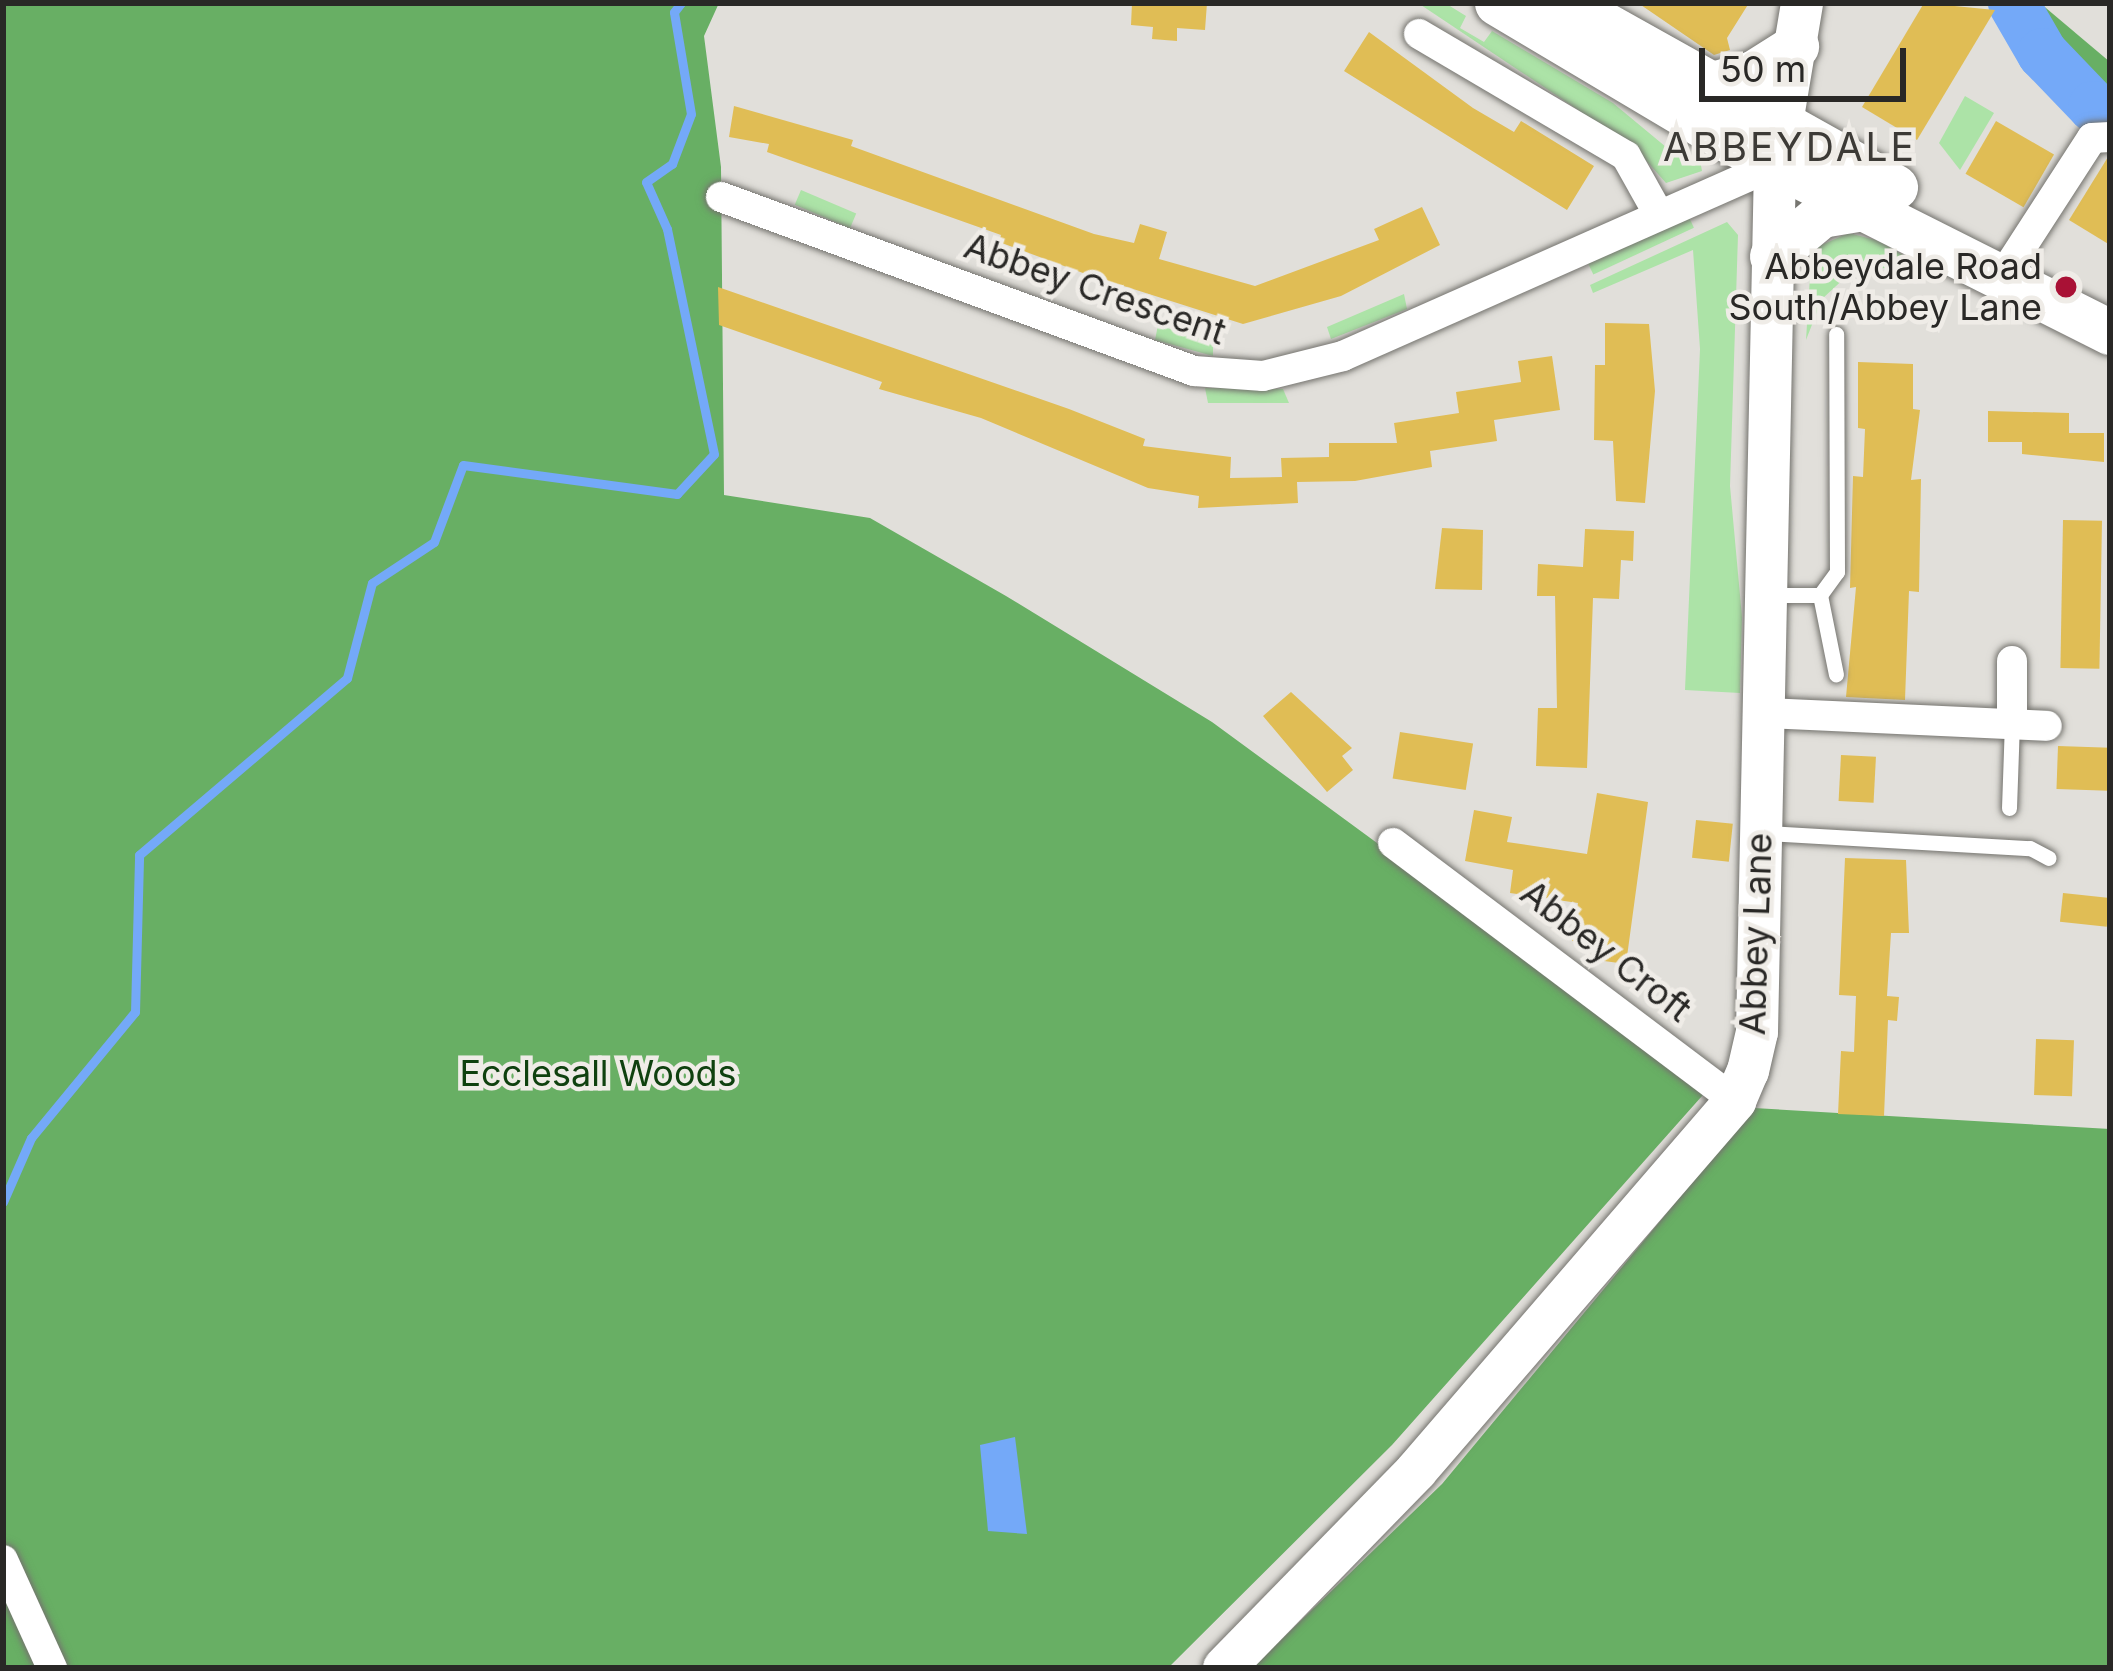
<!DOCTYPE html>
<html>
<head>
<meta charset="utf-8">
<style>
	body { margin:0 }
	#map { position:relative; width:2113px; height:1671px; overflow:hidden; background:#e1dfda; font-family:Inter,sans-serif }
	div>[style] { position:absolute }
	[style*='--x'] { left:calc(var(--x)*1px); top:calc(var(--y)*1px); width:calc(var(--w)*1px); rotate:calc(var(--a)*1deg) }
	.green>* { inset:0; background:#ace3a7; transform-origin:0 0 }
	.forest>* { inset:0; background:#68af64 }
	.water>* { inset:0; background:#74a9f8 }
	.stream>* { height:9px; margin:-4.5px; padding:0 4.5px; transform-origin:4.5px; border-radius:4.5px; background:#74a9f8 }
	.river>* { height:51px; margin:-25.5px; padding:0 25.5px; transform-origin:25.5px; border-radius:25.5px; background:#74a9f8 }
	.building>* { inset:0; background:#e0bd55; transform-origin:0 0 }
	.roads { filter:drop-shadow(0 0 3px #74736e) drop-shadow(0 0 3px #74736e) }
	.lane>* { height:15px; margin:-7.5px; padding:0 7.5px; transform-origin:7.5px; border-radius:7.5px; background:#fff }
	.street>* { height:30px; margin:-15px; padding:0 15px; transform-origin:15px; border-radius:15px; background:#fff }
	.secondary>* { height:42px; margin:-21px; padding:0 21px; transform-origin:21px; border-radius:21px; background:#fff }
	.primary>* { height:45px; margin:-22.5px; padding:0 22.5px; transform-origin:22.5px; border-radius:22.5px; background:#fff }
	.dots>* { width:33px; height:33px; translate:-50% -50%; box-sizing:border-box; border:6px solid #efece7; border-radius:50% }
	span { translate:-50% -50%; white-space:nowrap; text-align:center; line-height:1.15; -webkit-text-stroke:9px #efece7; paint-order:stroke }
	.poi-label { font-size:36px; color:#292826 }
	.right { translate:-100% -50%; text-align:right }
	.street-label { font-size:36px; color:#292826 }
	.park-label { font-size:36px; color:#0f410f }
	.neighbourhood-label { font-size:39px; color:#3c3a36; letter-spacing:3px }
	.frame { position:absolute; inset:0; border:6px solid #292826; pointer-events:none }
	.scale { position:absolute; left:1699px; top:48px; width:207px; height:54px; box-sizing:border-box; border:6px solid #292826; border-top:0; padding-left:15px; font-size:36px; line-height:42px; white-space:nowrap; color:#292826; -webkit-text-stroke:9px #efece7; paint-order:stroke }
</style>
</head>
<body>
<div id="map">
	<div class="green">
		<i style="clip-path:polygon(1418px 3px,1445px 3px,1466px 16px,1460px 28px,1484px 42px,1492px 31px,1613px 103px,1666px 147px,1700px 160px,1702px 171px,1666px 183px,1635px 148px)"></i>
		<i style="clip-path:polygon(1965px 96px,1994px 113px,1960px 170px,1939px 143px)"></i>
		<i style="left:801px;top:190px;width:60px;height:16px;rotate:23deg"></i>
		<i style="left:1688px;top:215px;width:14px;height:111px;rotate:65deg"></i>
		<i style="clip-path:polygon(1727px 222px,1738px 235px,1730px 486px,1742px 617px,1740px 693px,1685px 690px,1700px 349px,1693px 250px,1593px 293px,1590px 285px)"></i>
		<i style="clip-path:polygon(1849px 233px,1879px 241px,1940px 277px,1908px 264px,1849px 274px,1822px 299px,1806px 340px,1811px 260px,1819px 246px)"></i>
		<i style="clip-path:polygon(1404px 294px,1407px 309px,1331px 339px,1327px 327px)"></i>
		<i style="clip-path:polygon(1158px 325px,1213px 343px,1213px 356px,1155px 340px)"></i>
		<i style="clip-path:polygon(1205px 388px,1283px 389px,1289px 403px,1208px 403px)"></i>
	</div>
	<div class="forest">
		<i style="clip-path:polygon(3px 3px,719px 3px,704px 36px,721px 167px,724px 495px,870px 518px,1006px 596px,1212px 722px,1710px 1087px,1392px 1445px,1168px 1668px,3px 1668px)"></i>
		<i style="clip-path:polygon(2019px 3px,2040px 3px,2110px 62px,2110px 125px,2065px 100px,2021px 48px,2011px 13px)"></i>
		<i style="clip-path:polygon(1754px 1108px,2110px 1129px,2110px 1668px,1252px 1668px,1442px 1484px)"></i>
	</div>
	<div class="water">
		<i style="clip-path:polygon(1015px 1437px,1027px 1534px,988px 1531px,980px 1445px)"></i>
	</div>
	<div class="stream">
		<i style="--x:3;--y:1202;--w:70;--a:-66.4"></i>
		<i style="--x:31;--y:1138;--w:163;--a:-50.5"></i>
		<i style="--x:135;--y:1012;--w:157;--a:-88.5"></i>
		<i style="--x:139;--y:855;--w:273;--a:-40.4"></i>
		<i style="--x:347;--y:678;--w:98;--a:-75.3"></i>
		<i style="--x:372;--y:583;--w:74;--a:-33.5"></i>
		<i style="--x:434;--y:542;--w:82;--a:-69.4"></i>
		<i style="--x:463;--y:465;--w:216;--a:7.7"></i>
		<i style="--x:677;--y:494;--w:54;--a:-47.2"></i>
		<i style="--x:714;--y:454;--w:230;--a:-101.8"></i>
		<i style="--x:667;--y:229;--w:51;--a:-114.1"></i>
		<i style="--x:646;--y:182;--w:32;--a:-35"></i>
		<i style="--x:672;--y:164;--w:53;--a:-69.2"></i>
		<i style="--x:691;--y:114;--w:103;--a:-99.5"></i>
		<i style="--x:674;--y:12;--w:11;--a:-52"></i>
	</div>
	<div class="river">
		<i style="--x:2013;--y:3;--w:58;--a:59.9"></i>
		<i style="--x:2042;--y:53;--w:74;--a:46.1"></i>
		<i style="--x:2093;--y:106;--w:18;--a:22"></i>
	</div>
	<div class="building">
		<i style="clip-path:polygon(1132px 3px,1207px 3px,1205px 30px,1177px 28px,1177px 41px,1152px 39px,1153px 27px,1131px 25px)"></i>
		<i style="clip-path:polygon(1638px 3px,1749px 3px,1727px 38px,1730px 50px,1714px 55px)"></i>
		<i style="clip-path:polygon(1924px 3px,1995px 10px,1917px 140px,1862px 107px)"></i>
		<i style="clip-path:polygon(1369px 32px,1473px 108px,1514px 132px,1521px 121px,1594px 166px,1567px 210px,1344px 71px)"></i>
		<i style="clip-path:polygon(734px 106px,853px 140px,851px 146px,1094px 234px,1134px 243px,1140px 224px,1167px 232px,1159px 259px,1255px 286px,1379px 240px,1374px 229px,1422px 207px,1440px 245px,1341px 296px,1243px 324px,1083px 273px,999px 242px,1001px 235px,767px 152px,769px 144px,729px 137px)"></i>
		<i style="left:1996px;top:121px;width:67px;height:61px;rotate:30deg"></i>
		<i style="clip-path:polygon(2108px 157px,2110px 157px,2110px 245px,2069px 220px)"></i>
		<i style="clip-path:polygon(718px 287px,1069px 409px,1145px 439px,1143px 446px,1231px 457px,1230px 478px,1282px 477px,1281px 458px,1329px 457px,1329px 443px,1397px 443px,1394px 423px,1459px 413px,1456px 392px,1521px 382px,1518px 361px,1552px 356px,1560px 410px,1494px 420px,1497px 441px,1430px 451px,1432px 467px,1355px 481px,1297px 482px,1298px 503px,1198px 508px,1199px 496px,1148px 488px,981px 418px,879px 389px,882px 382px,719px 325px)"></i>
		<i style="clip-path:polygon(1605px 323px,1649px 324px,1655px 391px,1645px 503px,1616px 501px,1613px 441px,1594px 440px,1595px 365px,1605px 365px)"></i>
		<i style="clip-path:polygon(1858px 362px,1913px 364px,1913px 409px,1920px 410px,1911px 480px,1921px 479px,1919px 592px,1909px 591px,1905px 700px,1846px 697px,1856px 587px,1850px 588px,1853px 476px,1863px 477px,1865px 429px,1858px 428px)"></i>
		<i style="clip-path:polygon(1988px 411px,2069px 413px,2069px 433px,2104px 433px,2104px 462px,2022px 454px,2022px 442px,1988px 442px)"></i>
		<i style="left:2063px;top:520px;width:39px;height:148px;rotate:1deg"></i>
		<i style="clip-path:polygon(1442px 528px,1483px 530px,1482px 590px,1435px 589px)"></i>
		<i style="clip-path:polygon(1585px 529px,1634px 531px,1633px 561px,1621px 560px,1619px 599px,1593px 598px,1587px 768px,1536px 766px,1538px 708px,1557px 708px,1555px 596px,1537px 596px,1538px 564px,1583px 567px)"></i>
		<i style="clip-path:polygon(1291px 692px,1352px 748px,1342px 756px,1353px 770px,1327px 792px,1263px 716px)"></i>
		<i style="left:1400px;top:732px;width:74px;height:47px;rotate:9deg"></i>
		<i style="left:2058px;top:746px;width:52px;height:43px;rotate:2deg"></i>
		<i style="left:1841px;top:755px;width:35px;height:46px;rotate:3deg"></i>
		<i style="clip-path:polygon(1597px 793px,1648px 802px,1626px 964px,1604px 961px,1606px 946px,1572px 941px,1578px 903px,1510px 893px,1513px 870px,1465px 861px,1474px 810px,1512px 817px,1507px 842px,1587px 854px)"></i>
		<i style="left:1696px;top:820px;width:37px;height:38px;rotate:6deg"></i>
		<i style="clip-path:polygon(1845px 858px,1906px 860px,1909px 933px,1891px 933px,1887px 996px,1899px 997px,1897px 1021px,1888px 1020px,1884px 1116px,1838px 1114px,1841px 1051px,1854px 1052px,1856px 996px,1839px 995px)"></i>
		<i style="left:2063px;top:893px;width:47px;height:29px;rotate:6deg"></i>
		<i style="left:2036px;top:1039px;width:38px;height:56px;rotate:2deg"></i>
	</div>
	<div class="roads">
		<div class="lane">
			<i style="--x:1769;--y:595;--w:51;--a:0"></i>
			<i style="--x:1820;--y:595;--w:29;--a:-54"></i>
			<i style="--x:1837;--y:572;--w:238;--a:-90.2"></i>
			<i style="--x:1820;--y:595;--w:81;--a:78.6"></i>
			<i style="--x:2009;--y:808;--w:84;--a:-88"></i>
			<i style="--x:1767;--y:833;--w:263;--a:3.3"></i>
			<i style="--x:2030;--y:848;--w:21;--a:28"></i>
		</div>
		<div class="street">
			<i style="--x:1419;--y:34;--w:240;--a:30.5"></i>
			<i style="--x:1626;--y:156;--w:65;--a:60.7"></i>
			<i style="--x:721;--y:197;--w:504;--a:20.2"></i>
			<i style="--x:1194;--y:371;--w:69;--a:4.1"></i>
			<i style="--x:1263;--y:376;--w:82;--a:-14"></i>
			<i style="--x:1343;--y:356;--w:472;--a:-23.9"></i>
			<i style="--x:2004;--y:274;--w:162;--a:-57.1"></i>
			<i style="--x:2092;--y:138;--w:18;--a:-3"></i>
			<i style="--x:2012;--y:661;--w:63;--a:90"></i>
			<i style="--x:1765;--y:713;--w:282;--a:2.6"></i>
			<i style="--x:1393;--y:843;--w:428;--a:37"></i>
			<i style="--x:3;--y:1560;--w:119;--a:65.6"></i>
		</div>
		<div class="secondary">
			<i style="--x:1224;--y:1668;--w:275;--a:-45.7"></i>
			<i style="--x:1416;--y:1471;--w:489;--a:-49.2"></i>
			<i style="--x:1735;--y:1101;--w:33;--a:-67"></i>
			<i style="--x:1748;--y:1071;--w:40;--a:-77"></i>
			<i style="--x:1757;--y:1032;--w:867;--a:-88.81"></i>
			<i style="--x:1775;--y:165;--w:164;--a:-80.5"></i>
		</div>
		<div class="primary">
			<i style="--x:1497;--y:3;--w:266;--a:30.7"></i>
			<i style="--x:1726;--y:139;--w:430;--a:26.7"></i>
			<i style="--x:1566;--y:3;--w:377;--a:29.2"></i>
			<i style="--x:1705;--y:86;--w:50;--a:-15.2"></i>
			<i style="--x:1753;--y:73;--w:51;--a:-32.1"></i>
			<i style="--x:1772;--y:256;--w:64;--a:-39.9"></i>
			<i style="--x:1821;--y:215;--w:50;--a:-9.3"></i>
		</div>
	</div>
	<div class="dots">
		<i style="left:2066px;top:287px;background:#a91135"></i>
	</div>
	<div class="poi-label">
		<span class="right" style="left:2042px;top:287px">Abbeydale Road<br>South/Abbey Lane</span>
	</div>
	<div class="street-label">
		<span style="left:1095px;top:289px;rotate:19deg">Abbey Crescent</span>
		<span style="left:1756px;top:934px;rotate:-88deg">Abbey Lane</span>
		<span style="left:1606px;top:951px;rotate:38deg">Abbey Croft</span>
	</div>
	<div class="park-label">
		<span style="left:598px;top:1074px">Ecclesall Woods</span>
	</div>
	<div class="neighbourhood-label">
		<span style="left:1790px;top:147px">ABBEYDALE</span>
	</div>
	<div class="frame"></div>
	<div class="scale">50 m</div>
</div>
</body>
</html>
